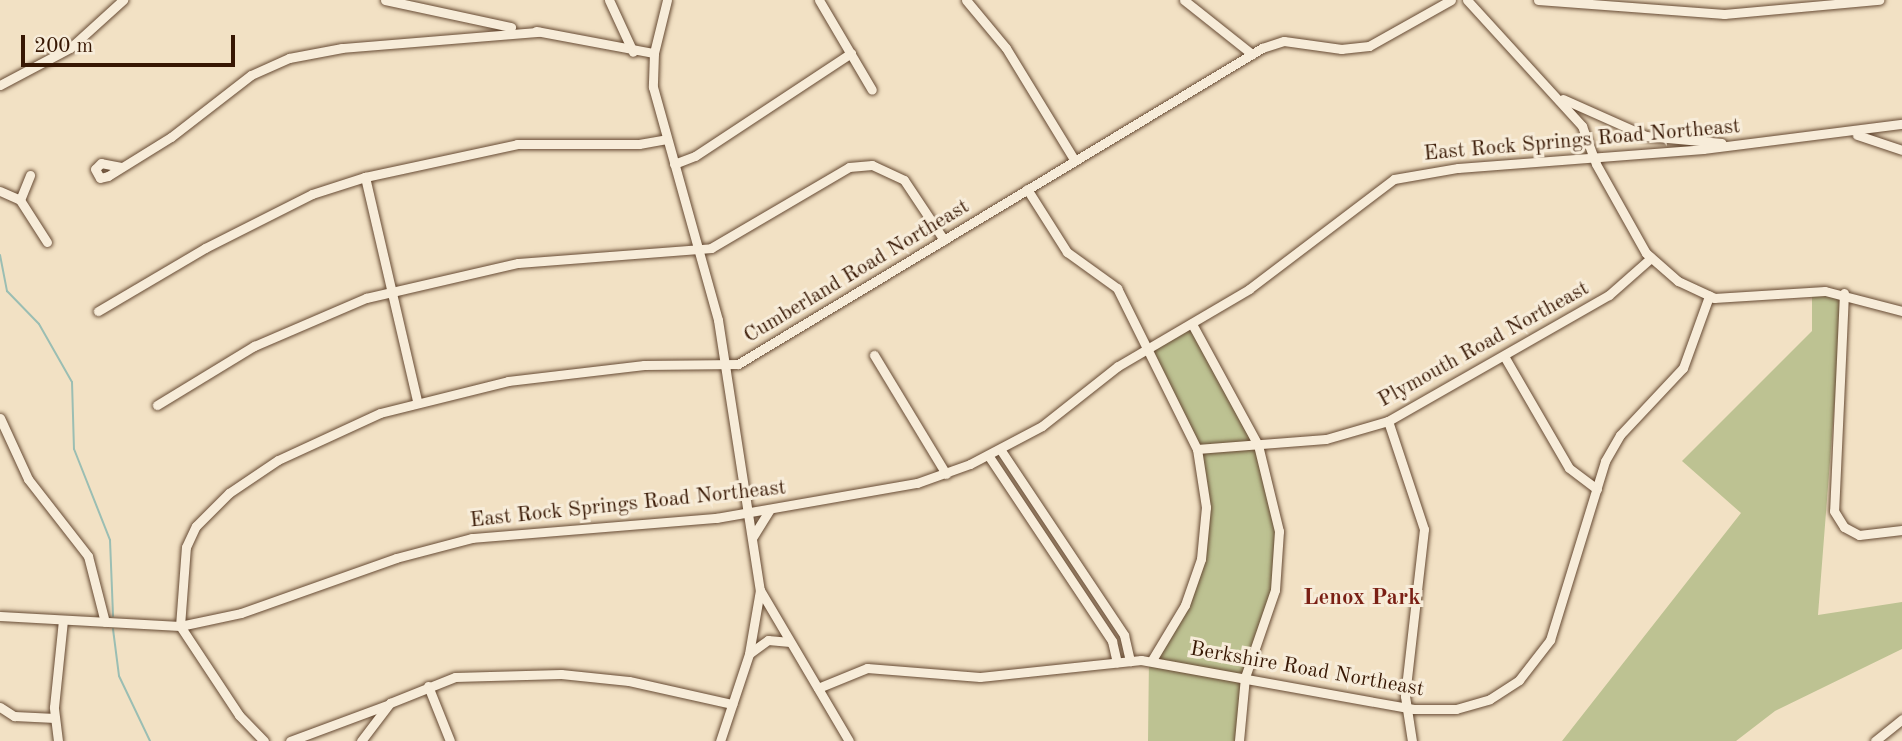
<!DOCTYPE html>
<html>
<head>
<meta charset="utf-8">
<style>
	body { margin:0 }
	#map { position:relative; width:1902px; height:741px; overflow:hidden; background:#f2e1c4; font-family:"Old Standard TT",serif }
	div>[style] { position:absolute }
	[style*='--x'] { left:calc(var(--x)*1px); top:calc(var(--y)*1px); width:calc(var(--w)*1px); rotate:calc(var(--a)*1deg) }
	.green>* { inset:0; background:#bdc292 }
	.stream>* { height:2px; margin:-1px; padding:0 1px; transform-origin:1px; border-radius:1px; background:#9bbeb3 }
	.roads { filter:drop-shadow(0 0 2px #664a33) drop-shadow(0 0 2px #664a33) }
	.minor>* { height:9px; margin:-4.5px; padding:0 4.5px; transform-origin:4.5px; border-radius:4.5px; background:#f7ecd9 }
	span { translate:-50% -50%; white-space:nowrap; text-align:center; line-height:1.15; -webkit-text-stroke:6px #f7ecd9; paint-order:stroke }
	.street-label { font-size:21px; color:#371703 }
	.neighbourhood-label { font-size:23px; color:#7a1f14; font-weight:700 }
	.scale { position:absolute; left:21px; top:35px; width:214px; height:32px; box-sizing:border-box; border:4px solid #371703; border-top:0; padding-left:9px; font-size:21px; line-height:24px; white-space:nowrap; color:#371703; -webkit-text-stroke:5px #f7ecd9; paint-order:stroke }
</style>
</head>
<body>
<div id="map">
	<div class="green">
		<i style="clip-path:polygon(1843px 294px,1818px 615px,1902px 602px,1902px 649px,1775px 711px,1736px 741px,1562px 741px,1741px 513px,1682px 461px,1812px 331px,1812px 296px)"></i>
		<i style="clip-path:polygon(1190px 324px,1272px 480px,1280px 529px,1271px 602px,1246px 674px,1238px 741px,1148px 741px,1149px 657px,1181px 617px,1200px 567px,1208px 513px,1197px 444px,1145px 351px)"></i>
	</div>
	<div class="stream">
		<i style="--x:0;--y:255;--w:37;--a:79"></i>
		<i style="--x:7;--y:291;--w:46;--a:45.9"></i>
		<i style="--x:39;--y:324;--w:67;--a:60.4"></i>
		<i style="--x:72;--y:382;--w:67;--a:88.3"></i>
		<i style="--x:74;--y:449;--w:98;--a:68.4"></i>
		<i style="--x:110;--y:540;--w:76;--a:87.7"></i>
		<i style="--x:113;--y:629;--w:47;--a:82.7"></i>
		<i style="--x:119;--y:676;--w:72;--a:64.5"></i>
	</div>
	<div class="roads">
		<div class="minor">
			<i style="--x:385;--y:0;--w:129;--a:12.1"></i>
			<i style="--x:609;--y:0;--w:57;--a:65.2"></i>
			<i style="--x:667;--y:0;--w:55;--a:103.8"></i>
			<i style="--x:654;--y:53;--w:34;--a:92"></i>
			<i style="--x:653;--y:87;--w:242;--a:74.4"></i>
			<i style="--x:718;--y:320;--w:273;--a:81.2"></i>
			<i style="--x:760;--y:590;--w:65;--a:99.8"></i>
			<i style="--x:749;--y:654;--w:92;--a:108.4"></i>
			<i style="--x:819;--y:0;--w:104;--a:59.5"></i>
			<i style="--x:966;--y:0;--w:62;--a:50.2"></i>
			<i style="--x:1006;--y:48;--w:132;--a:58.6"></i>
			<i style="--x:1184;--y:0;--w:87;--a:38.5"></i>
			<i style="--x:1467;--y:0;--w:171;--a:47.6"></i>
			<i style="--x:1582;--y:126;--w:40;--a:69.8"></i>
			<i style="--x:1596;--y:164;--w:102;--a:60.7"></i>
			<i style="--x:1646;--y:253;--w:43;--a:41.2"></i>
			<i style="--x:1678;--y:281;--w:40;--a:25"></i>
			<i style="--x:1714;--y:298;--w:111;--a:-3.6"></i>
			<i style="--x:1825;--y:291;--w:80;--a:14.6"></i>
			<i style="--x:1538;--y:0;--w:187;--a:4.3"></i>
			<i style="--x:1724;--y:14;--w:156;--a:-5.2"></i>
			<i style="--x:536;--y:31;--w:120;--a:10.6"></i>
			<i style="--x:0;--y:85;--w:79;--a:-27.9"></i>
			<i style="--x:70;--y:48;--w:72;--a:-42.2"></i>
			<i style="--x:1563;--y:99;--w:91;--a:24"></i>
			<i style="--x:1646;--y:136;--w:76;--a:5.3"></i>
			<i style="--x:1857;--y:135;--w:47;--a:18.4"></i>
			<i style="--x:674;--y:164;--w:22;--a:-21"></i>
			<i style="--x:695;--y:156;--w:187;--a:-33.4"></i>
			<i style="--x:121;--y:167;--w:20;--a:-169"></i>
			<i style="--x:101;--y:163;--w:8;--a:135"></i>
			<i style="--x:95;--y:169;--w:10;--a:61"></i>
			<i style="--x:100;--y:178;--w:8;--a:-14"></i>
			<i style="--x:108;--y:176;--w:74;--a:-31.8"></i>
			<i style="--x:171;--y:137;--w:101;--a:-37.8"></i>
			<i style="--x:251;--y:75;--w:42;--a:-24.1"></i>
			<i style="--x:289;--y:58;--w:54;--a:-10.7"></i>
			<i style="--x:342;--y:48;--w:197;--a:-4.7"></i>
			<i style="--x:365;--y:177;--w:230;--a:76.9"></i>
			<i style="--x:1027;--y:189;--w:75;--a:57.6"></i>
			<i style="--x:1067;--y:252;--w:62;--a:35.8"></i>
			<i style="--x:1117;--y:288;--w:180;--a:63.6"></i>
			<i style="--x:1197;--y:449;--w:59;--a:81.2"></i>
			<i style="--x:1206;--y:507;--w:52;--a:95.5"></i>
			<i style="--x:1201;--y:559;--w:49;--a:109.2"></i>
			<i style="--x:1185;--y:605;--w:64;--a:121"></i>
			<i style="--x:0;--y:191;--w:22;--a:24"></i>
			<i style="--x:20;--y:200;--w:50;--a:57.3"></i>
			<i style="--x:20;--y:200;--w:27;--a:-68"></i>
			<i style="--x:1844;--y:293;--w:218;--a:92.6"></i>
			<i style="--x:1834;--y:511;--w:19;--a:58"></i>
			<i style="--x:1844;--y:527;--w:17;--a:28"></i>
			<i style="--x:1859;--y:535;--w:43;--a:-6.6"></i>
			<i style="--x:98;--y:311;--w:124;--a:-30.5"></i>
			<i style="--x:205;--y:248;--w:120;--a:-26.8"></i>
			<i style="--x:312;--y:194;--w:56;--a:-17.8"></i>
			<i style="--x:365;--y:177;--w:156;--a:-12.2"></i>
			<i style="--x:517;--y:144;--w:122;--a:0"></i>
			<i style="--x:639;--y:144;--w:28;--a:-10"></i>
			<i style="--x:1192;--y:324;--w:138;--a:61.4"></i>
			<i style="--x:1258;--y:445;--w:89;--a:76.3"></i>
			<i style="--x:1279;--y:531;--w:59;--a:93.9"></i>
			<i style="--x:1275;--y:590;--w:92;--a:109"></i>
			<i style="--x:1245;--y:677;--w:64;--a:95.4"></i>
			<i style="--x:874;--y:355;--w:139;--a:58.8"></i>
			<i style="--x:1504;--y:356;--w:129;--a:59.9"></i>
			<i style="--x:1569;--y:468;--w:35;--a:37"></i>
			<i style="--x:157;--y:405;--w:114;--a:-31.3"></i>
			<i style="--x:254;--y:346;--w:122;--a:-23.2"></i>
			<i style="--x:366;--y:298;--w:156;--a:-13"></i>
			<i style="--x:518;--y:263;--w:194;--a:-4.4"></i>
			<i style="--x:711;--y:248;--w:160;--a:-30.4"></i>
			<i style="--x:849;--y:167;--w:23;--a:-5"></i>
			<i style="--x:872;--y:165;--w:35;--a:25"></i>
			<i style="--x:904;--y:180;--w:72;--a:56.3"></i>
			<i style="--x:0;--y:418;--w:67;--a:65.3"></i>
			<i style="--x:28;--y:479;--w:98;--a:52.1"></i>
			<i style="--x:88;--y:556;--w:68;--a:75.6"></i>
			<i style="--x:1388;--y:421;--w:114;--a:71.6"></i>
			<i style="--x:1424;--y:529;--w:168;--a:96.5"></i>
			<i style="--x:1405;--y:696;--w:46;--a:81.2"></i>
			<i style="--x:1000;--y:449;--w:224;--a:56.3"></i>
			<i style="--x:1124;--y:635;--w:27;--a:77"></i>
			<i style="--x:1197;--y:449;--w:129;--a:-4.4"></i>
			<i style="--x:1326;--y:439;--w:65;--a:-16.2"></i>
			<i style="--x:1388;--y:421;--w:254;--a:-29.7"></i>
			<i style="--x:1609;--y:295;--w:56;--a:-41.4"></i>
			<i style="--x:988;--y:455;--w:224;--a:56.3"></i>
			<i style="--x:1112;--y:641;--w:22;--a:77"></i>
			<i style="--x:752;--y:538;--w:34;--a:-58"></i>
			<i style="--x:760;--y:590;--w:175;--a:59.5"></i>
			<i style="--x:0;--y:616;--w:180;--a:3.2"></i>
			<i style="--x:180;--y:626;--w:62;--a:-12"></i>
			<i style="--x:241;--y:613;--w:164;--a:-19.5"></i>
			<i style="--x:396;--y:558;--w:79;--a:-14.7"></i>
			<i style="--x:472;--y:538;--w:245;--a:-4.7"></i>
			<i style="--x:716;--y:518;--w:204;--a:-9.9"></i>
			<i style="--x:917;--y:483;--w:56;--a:-19.7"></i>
			<i style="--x:970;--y:464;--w:81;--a:-27.8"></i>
			<i style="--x:1042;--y:426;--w:97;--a:-38.3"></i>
			<i style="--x:1118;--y:366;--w:152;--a:-30.4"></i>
			<i style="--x:1249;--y:289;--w:182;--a:-37.2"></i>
			<i style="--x:1394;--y:179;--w:65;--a:-9.8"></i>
			<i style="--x:1458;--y:168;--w:246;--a:-4.4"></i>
			<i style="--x:1703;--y:149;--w:201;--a:-7.2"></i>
			<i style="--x:750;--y:653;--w:22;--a:-36"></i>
			<i style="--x:768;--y:640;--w:22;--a:5"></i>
			<i style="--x:428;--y:686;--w:59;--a:68.2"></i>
			<i style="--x:818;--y:688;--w:53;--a:-22.2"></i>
			<i style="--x:867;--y:668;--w:113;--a:4.6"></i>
			<i style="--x:980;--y:677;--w:162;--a:-6"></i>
			<i style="--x:1141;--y:660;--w:277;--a:10.2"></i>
			<i style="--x:1414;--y:709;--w:42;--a:0"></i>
			<i style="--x:1456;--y:709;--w:35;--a:-16"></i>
			<i style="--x:1490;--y:699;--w:35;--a:-33"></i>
			<i style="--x:1519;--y:680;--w:51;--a:-52.2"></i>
			<i style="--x:1550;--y:640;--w:187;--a:-72.9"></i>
			<i style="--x:1605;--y:461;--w:30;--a:-60"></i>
			<i style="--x:1620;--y:435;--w:92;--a:-46.8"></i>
			<i style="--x:1683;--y:368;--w:77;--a:-70.1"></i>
			<i style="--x:0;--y:707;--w:17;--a:33"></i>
			<i style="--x:14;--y:716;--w:41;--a:2.8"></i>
			<i style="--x:58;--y:741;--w:34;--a:-97"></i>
			<i style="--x:54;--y:707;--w:87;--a:-84.1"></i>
			<i style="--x:264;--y:741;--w:36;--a:-134"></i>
			<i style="--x:239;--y:715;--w:107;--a:-123.5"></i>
			<i style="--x:180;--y:626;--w:79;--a:-85.7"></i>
			<i style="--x:186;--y:547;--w:23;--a:-65"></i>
			<i style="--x:196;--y:526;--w:47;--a:-45"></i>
			<i style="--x:229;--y:493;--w:59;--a:-34"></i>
			<i style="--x:278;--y:460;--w:112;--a:-24.7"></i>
			<i style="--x:380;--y:413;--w:132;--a:-14"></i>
			<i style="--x:508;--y:381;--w:137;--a:-6.7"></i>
			<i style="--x:644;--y:365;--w:94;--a:-0.6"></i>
			<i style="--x:738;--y:364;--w:612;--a:-31.09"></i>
			<i style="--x:1262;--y:48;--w:23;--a:-18"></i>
			<i style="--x:1284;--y:41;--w:58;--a:8"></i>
			<i style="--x:1341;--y:49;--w:28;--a:-6"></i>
			<i style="--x:1369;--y:46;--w:94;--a:-29.3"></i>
			<i style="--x:290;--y:741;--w:103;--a:-20.4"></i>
			<i style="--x:361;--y:741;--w:48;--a:-52.7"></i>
			<i style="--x:390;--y:703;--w:70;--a:-21.8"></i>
			<i style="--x:455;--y:677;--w:106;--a:-1.6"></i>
			<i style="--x:561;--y:674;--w:68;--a:5.9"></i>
			<i style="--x:629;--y:681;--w:106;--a:12.6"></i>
			<i style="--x:1875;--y:741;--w:35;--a:-39"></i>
		</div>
	</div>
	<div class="street-label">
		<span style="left:1582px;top:141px;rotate:-5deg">East Rock Springs Road Northeast</span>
		<span style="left:857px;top:272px;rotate:-31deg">Cumberland Road Northeast</span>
		<span style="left:1484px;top:345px;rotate:-29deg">Plymouth Road Northeast</span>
		<span style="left:628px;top:505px;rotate:-6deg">East Rock Springs Road Northeast</span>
		<span style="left:1307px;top:670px;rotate:10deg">Berkshire Road Northeast</span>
	</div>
	<div class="neighbourhood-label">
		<span style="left:1362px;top:598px">Lenox Park</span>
	</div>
	<div class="scale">200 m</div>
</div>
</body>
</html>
